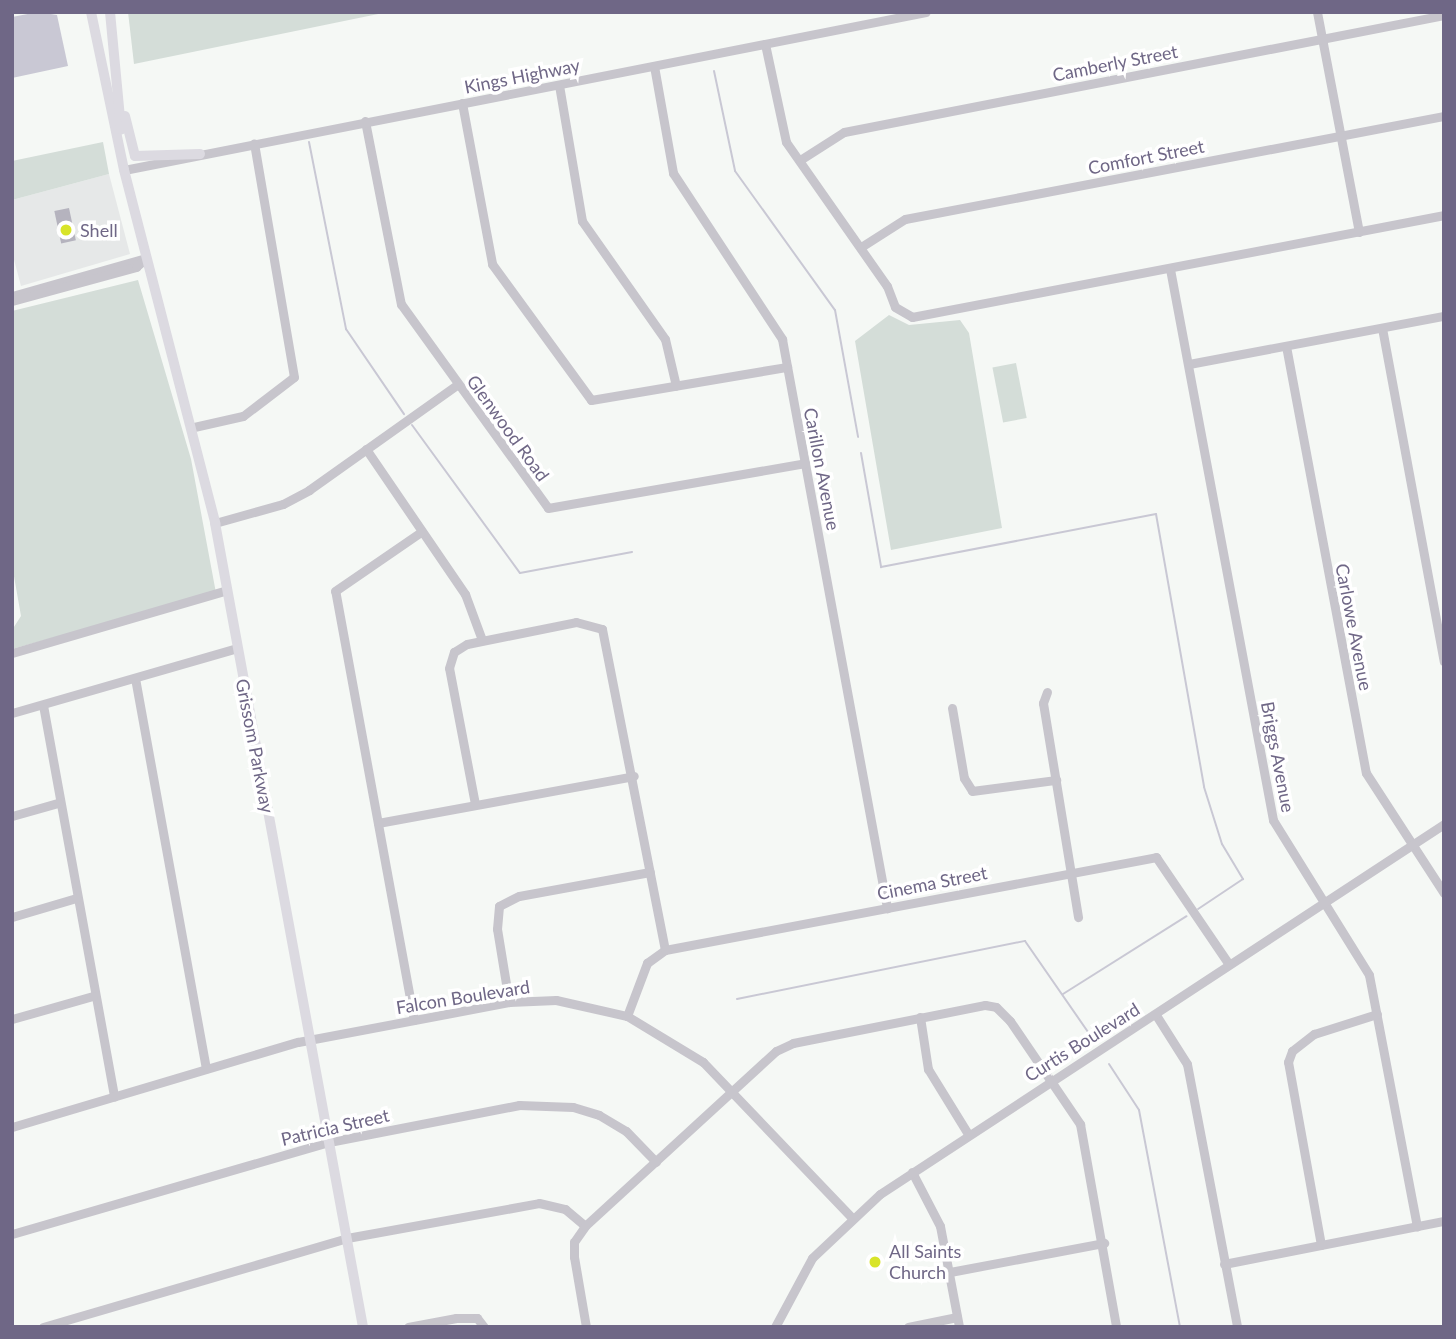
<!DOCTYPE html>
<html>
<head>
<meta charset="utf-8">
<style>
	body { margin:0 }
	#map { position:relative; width:1456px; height:1339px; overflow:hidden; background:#f5f8f5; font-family:Lato,sans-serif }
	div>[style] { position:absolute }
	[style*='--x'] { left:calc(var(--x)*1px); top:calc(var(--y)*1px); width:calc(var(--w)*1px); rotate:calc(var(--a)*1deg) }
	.built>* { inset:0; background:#e6e8e8 }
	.green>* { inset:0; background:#d4ddd8; transform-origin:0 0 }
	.water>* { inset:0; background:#c9c8d4 }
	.stream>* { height:2px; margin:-1px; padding:0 1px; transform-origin:1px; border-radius:1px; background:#c9c8d4 }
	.building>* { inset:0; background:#b5b3be; transform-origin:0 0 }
	.minor>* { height:9px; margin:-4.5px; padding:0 4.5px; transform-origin:4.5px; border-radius:4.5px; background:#c7c5cc }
	.major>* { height:10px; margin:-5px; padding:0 5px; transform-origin:5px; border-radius:5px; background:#dcdae1 }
	.dots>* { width:19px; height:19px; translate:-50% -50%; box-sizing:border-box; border:4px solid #fff; border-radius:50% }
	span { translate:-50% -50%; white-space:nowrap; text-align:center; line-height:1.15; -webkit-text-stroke:7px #fff; paint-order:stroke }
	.street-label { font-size:18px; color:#6f6786 }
	.poi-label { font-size:18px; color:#6f6786 }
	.left { translate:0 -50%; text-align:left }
	.frame { position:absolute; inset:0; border:14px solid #6f6786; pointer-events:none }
</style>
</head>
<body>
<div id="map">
	<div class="built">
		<i style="clip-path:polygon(109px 174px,130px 254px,21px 286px,12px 252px,12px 200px)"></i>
	</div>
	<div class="green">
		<i style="clip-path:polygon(128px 12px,388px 12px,134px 64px)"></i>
		<i style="clip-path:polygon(103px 142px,109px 174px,12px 200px,12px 161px)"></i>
		<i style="clip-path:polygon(138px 280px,191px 459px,216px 593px,12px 649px,12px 630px,21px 616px,12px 565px,12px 311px)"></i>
		<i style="clip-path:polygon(889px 315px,909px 325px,960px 320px,969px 333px,1002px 528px,891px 550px,855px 341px)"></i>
		<i style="left:1016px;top:363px;width:56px;height:24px;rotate:79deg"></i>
	</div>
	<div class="water">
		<i style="clip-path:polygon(38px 12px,57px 15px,68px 66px,12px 78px,12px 17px)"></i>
	</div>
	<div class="stream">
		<i style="--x:714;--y:71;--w:102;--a:78.1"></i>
		<i style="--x:735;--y:171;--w:171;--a:54.3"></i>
		<i style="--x:835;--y:310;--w:129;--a:79.7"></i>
		<i style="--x:309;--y:142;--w:191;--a:78.8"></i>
		<i style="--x:346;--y:329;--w:103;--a:55.7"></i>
		<i style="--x:412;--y:425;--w:183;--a:53.9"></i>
		<i style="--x:520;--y:573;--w:114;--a:-10.6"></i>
		<i style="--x:861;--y:453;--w:116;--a:80"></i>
		<i style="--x:881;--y:567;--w:280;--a:-10.9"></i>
		<i style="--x:1156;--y:514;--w:277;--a:80"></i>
		<i style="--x:1204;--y:787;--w:60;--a:72.5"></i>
		<i style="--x:1222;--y:844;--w:41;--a:59"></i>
		<i style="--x:1243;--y:879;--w:54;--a:146.3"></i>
		<i style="--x:1063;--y:994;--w:146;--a:-32.2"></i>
		<i style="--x:737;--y:999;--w:294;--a:-11.4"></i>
		<i style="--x:1025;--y:941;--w:114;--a:55.3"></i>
		<i style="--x:1109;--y:1064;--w:55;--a:56.9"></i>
		<i style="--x:1139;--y:1110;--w:221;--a:79.3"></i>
	</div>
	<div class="building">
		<i style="left:69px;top:208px;width:33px;height:15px;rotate:78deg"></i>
	</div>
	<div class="minor">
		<i style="--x:1317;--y:12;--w:224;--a:79.2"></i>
		<i style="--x:765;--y:44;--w:100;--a:77.9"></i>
		<i style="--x:786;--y:142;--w:176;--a:55"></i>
		<i style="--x:887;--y:286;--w:22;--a:69"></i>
		<i style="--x:895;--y:307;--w:20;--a:30"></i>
		<i style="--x:912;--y:317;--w:542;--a:-10.85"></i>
		<i style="--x:654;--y:66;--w:109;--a:79.9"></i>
		<i style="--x:673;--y:173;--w:199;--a:56.7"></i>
		<i style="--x:782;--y:339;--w:579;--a:79.54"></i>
		<i style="--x:559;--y:85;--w:138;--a:80.4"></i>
		<i style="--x:582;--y:221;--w:144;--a:54.9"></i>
		<i style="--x:665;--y:339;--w:48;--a:76.8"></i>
		<i style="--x:462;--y:103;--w:164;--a:79.4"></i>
		<i style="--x:492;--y:264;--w:168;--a:53.9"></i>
		<i style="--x:591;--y:400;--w:199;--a:-9.6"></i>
		<i style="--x:365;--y:121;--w:187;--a:78.9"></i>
		<i style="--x:401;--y:304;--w:251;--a:54.2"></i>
		<i style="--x:548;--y:508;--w:261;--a:-9.9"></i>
		<i style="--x:800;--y:160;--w:52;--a:-32.5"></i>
		<i style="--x:844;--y:132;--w:611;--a:-11.03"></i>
		<i style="--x:124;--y:170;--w:817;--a:-11.14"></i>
		<i style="--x:861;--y:247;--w:52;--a:-32.5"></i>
		<i style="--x:905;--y:219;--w:549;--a:-10.82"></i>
		<i style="--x:1170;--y:269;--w:561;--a:79.41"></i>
		<i style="--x:1273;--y:820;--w:182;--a:58.2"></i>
		<i style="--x:1369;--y:975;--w:256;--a:79.2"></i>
		<i style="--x:12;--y:296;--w:139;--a:-15.8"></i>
		<i style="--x:12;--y:301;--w:129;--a:-15.3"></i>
		<i style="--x:136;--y:267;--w:13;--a:-42"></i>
		<i style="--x:1382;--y:328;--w:339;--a:79.5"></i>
		<i style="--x:1286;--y:346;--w:434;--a:79.4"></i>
		<i style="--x:1366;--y:773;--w:143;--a:57"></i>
		<i style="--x:1189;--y:364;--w:259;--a:-10.7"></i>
		<i style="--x:194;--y:427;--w:50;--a:-12.7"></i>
		<i style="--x:243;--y:416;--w:64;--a:-37.4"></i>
		<i style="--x:294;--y:377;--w:237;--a:-99.7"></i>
		<i style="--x:366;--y:449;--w:176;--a:55.7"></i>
		<i style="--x:465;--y:594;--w:49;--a:69.7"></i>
		<i style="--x:215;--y:523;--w:71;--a:-15.6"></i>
		<i style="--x:283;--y:504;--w:30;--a:-28"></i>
		<i style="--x:309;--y:490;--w:181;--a:-35.4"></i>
		<i style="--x:12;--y:653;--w:224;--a:-16.3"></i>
		<i style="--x:135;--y:678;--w:397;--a:79.7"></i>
		<i style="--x:1047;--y:692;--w:12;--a:110"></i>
		<i style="--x:1043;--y:703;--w:217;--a:80.7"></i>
		<i style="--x:43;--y:705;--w:398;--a:79.7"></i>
		<i style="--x:952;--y:708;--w:71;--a:80.3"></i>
		<i style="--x:964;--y:778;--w:15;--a:58"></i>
		<i style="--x:972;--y:791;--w:85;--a:-7.5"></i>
		<i style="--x:12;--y:713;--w:234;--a:-16.1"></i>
		<i style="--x:475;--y:804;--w:138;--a:-100.8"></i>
		<i style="--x:449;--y:668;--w:17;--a:-73"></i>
		<i style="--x:454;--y:652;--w:15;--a:-32"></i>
		<i style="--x:467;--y:644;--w:111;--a:-11.4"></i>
		<i style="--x:576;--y:622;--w:27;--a:15"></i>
		<i style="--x:602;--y:629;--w:327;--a:78.9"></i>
		<i style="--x:12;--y:816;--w:48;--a:-15.8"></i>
		<i style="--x:378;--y:823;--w:260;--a:-10.4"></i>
		<i style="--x:12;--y:917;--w:67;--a:-16.5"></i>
		<i style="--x:509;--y:1002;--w:74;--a:-99.3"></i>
		<i style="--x:497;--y:929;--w:23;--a:-85"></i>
		<i style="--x:499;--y:906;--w:22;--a:-27"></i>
		<i style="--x:519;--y:896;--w:133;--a:-10.4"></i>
		<i style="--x:1156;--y:1015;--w:58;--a:57.7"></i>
		<i style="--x:1187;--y:1064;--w:268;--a:79.2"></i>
		<i style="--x:627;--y:1016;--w:57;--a:-69.3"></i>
		<i style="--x:647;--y:963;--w:22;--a:-36"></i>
		<i style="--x:665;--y:950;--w:500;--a:-10.7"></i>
		<i style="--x:1156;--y:857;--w:128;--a:55.8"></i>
		<i style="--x:920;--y:1017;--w:53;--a:81.3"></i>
		<i style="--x:928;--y:1069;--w:76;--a:58.4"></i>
		<i style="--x:12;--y:1019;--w:84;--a:-15.9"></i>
		<i style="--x:414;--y:1020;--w:436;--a:-100.4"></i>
		<i style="--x:335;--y:591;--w:104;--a:-34.5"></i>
		<i style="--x:12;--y:1127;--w:298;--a:-16.6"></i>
		<i style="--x:298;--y:1042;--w:215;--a:-10.7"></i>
		<i style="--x:509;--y:1002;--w:47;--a:-2.4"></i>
		<i style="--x:556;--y:1000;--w:73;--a:12.7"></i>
		<i style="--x:627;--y:1016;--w:89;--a:31.2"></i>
		<i style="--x:703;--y:1062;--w:214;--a:46.3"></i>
		<i style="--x:912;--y:1172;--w:61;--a:62.6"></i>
		<i style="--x:940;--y:1226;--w:103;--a:79.3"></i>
		<i style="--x:12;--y:1234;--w:330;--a:-16.2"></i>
		<i style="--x:329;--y:1142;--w:194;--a:-11"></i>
		<i style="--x:519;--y:1105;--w:54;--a:2.1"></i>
		<i style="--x:573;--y:1107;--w:27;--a:17"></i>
		<i style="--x:599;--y:1115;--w:31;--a:31"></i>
		<i style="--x:626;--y:1131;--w:43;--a:45.9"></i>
		<i style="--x:1321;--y:1245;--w:186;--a:-100.2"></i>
		<i style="--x:1288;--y:1062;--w:12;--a:-70"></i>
		<i style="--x:1292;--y:1051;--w:28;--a:-38"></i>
		<i style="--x:1314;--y:1034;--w:66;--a:-17.6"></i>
		<i style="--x:1224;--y:1264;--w:224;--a:-11.1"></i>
		<i style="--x:950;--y:1272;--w:157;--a:-10.7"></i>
		<i style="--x:43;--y:1327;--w:317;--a:-16.3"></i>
		<i style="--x:347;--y:1238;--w:195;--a:-10.3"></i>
		<i style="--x:539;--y:1203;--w:27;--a:13"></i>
		<i style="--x:565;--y:1209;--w:26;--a:40"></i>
		<i style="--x:408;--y:1327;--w:49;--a:-10.6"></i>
		<i style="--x:456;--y:1318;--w:21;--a:0"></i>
		<i style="--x:477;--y:1318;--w:11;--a:52"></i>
		<i style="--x:586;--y:1327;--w:71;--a:-99.7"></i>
		<i style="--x:574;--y:1257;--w:15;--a:-90"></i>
		<i style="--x:574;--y:1242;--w:19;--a:-55"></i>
		<i style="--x:585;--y:1226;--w:259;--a:-42.5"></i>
		<i style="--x:776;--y:1051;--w:19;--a:-25"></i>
		<i style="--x:793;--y:1043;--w:196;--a:-11.2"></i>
		<i style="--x:985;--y:1005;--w:11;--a:10"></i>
		<i style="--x:996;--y:1007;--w:20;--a:45"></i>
		<i style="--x:1010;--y:1021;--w:125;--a:55.8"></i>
		<i style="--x:1080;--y:1124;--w:206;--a:79.9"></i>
		<i style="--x:775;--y:1327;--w:78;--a:-61.8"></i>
		<i style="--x:812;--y:1258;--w:93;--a:-43.3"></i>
		<i style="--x:880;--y:1194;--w:675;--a:-33.27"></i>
		<i style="--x:908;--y:1327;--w:50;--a:-11.5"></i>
	</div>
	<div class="major">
		<i style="--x:91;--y:12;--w:161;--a:78.2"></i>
		<i style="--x:124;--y:170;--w:365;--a:75.5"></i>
		<i style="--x:215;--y:523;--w:818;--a:79.57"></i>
		<i style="--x:110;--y:12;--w:118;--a:84.6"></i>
		<i style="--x:125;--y:116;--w:41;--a:76"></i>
		<i style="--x:135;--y:156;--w:65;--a:-1.8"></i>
	</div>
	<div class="dots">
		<i style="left:66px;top:230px;background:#d8e429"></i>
		<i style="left:875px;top:1262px;background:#d8e429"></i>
	</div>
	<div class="street-label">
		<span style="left:1115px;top:63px;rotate:-11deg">Camberly Street</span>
		<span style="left:522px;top:76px;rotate:-11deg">Kings Highway</span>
		<span style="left:1146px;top:157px;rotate:-11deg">Comfort Street</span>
		<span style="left:508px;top:428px;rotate:54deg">Glenwood Road</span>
		<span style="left:822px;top:469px;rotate:79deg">Carillon Avenue</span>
		<span style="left:1354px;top:627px;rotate:79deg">Carlowe Avenue</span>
		<span style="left:255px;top:746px;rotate:79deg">Grissom Parkway</span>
		<span style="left:1278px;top:757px;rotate:79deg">Briggs Avenue</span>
		<span style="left:932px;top:883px;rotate:-11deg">Cinema Street</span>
		<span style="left:463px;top:997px;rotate:-9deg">Falcon Boulevard</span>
		<span style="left:1082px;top:1042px;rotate:-32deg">Curtis Boulevard</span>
		<span style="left:335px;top:1127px;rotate:-13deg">Patricia Street</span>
	</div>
	<div class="poi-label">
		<span class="left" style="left:80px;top:230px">Shell</span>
		<span class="left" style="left:889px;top:1262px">All Saints<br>Church</span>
	</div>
	<div class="frame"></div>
</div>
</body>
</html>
